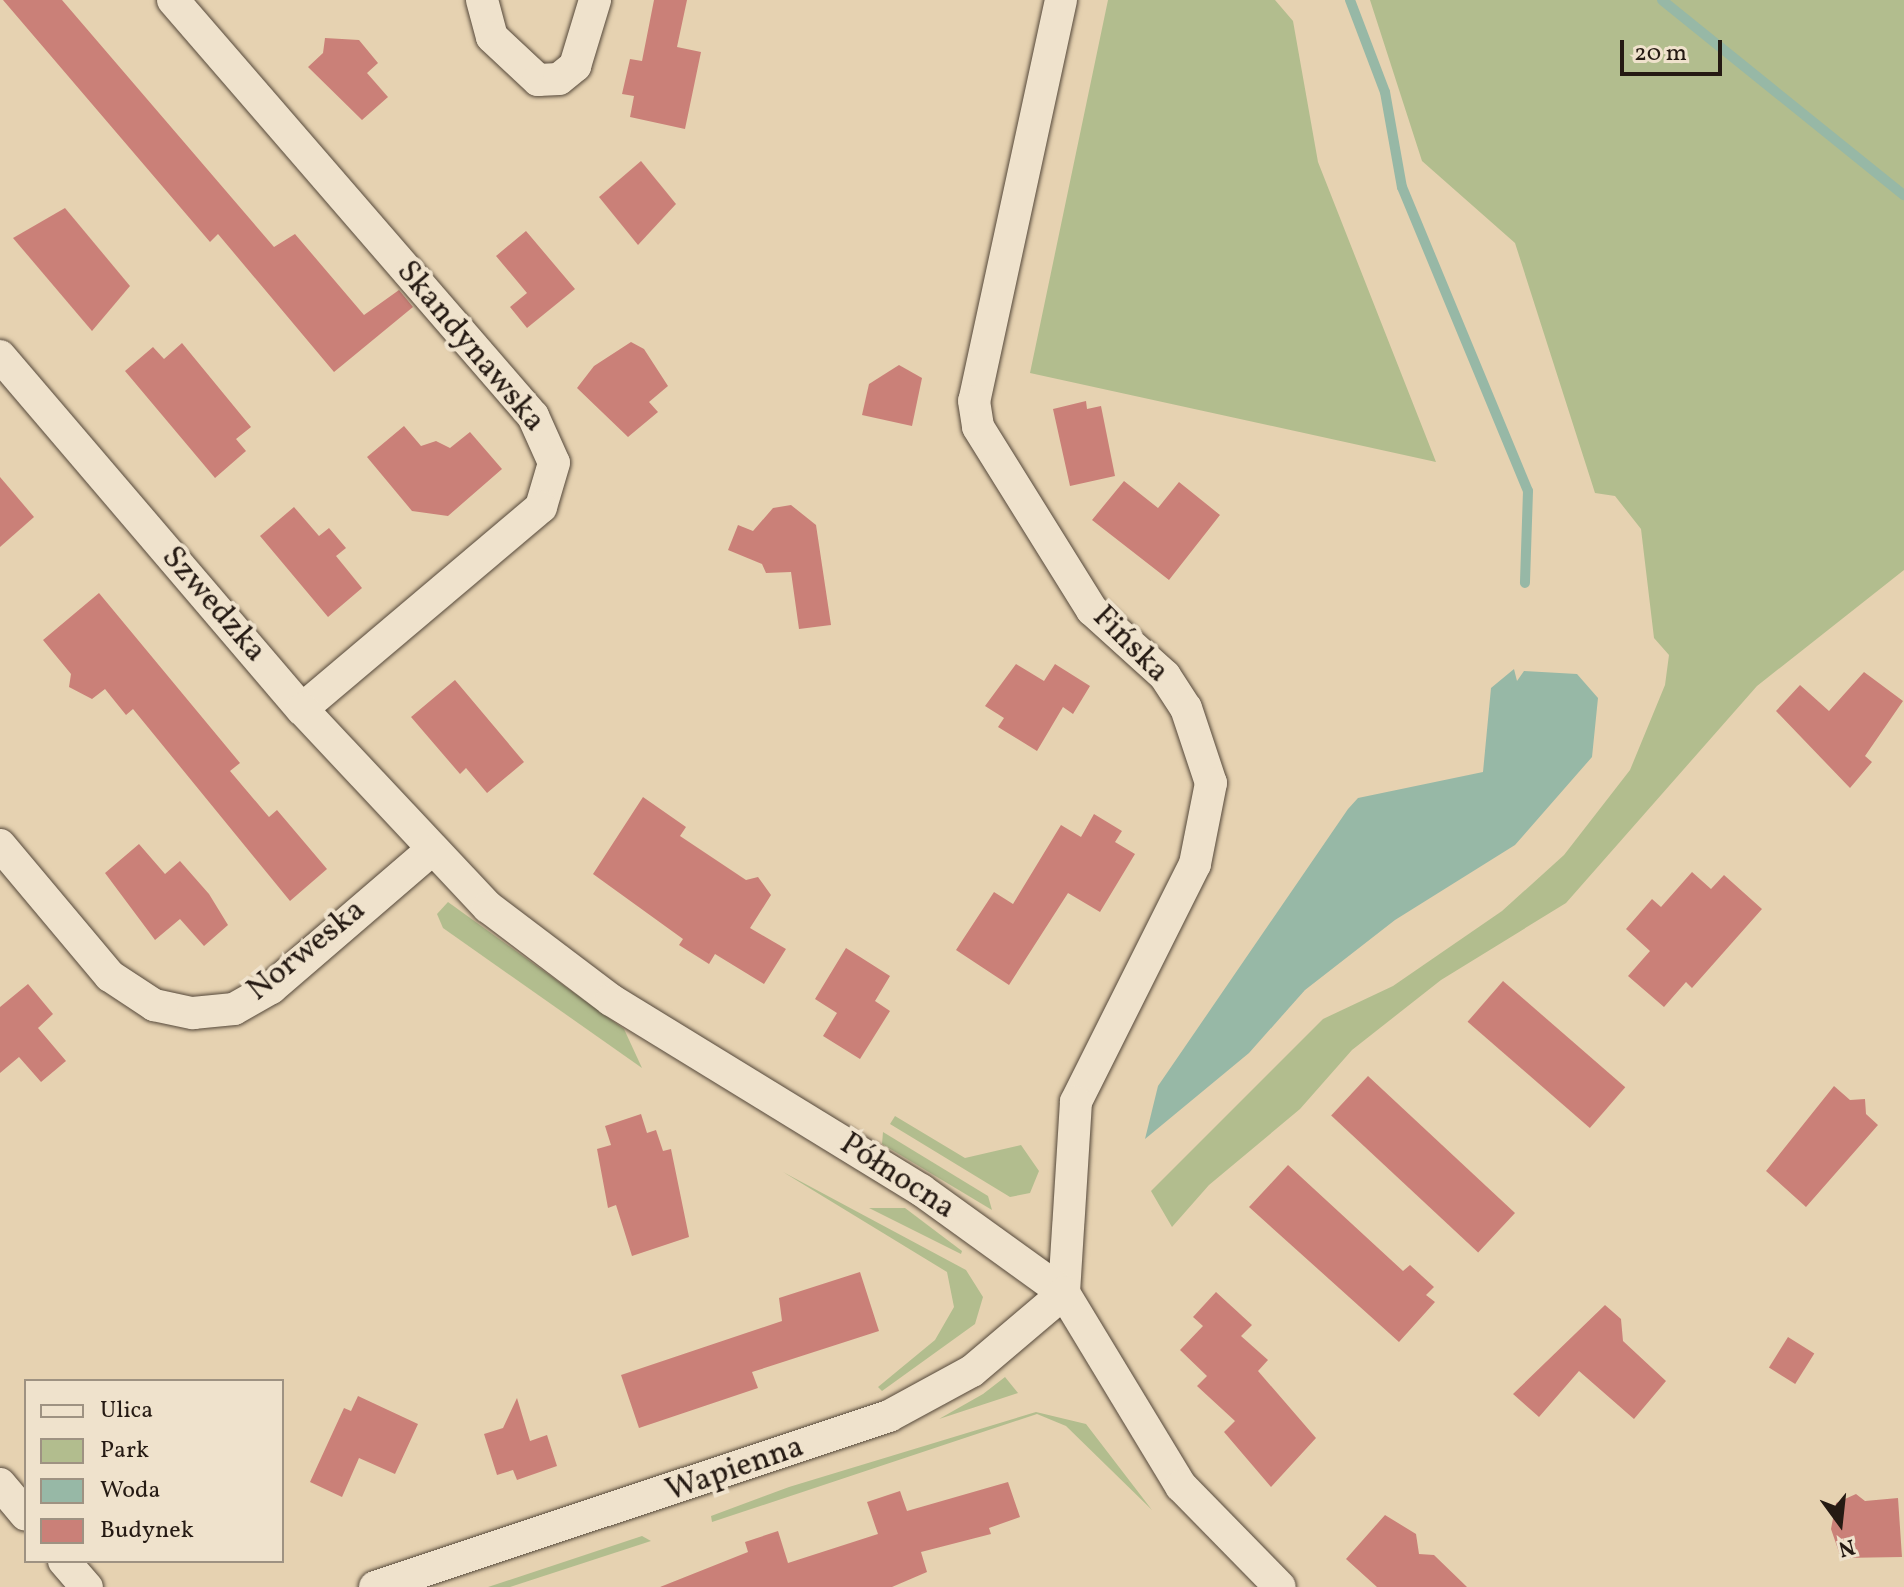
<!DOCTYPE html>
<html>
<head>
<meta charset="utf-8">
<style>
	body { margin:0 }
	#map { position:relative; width:1904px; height:1587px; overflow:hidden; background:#e6d2b1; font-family:Vollkorn,serif }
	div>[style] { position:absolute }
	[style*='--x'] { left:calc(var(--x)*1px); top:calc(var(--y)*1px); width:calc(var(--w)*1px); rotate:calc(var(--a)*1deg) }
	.green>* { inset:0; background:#b2bd8e }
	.water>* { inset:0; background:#97b8a6 }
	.stream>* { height:10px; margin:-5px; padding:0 5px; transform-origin:5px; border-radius:5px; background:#97b8a6 }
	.building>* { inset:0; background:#ca8078; transform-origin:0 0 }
	.roads { filter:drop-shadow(0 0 2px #55483a) drop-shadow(0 0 2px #55483a) }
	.minor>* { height:32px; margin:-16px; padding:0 16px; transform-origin:16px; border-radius:16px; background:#efe2cc }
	span { translate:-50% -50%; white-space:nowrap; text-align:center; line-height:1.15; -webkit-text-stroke:8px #efe2cc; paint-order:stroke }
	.street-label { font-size:32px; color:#251a13 }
	.legend { position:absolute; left:24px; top:1379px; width:260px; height:184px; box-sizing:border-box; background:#efe2cc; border:2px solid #9e9282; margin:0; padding:10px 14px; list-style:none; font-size:24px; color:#251a13 }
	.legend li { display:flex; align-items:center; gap:16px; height:40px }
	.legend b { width:40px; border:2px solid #9e9282 }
	.north { position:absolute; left:1800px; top:1483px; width:80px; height:80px; -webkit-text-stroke:6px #efe2cc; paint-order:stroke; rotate:165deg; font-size:22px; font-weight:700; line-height:32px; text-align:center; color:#251a13 }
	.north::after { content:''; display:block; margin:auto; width:28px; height:36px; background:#251a13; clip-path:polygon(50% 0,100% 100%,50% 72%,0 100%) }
	.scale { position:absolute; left:1620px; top:40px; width:102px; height:36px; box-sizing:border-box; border:4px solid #251a13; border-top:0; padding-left:10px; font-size:24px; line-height:28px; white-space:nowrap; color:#251a13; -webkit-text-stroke:6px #efe2cc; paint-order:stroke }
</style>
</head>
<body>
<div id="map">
	<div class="green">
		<i style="clip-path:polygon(1108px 0,1275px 0,1293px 21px,1318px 162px,1436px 462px,1030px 373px)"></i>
		<i style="clip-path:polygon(1370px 0,1904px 0,1904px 570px,1757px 686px,1566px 903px,1441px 980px,1352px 1050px,1300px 1109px,1209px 1185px,1172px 1227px,1151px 1191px,1323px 1019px,1393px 986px,1502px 911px,1564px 855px,1630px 770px,1665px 685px,1669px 655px,1654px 638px,1641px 529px,1615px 496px,1595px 493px,1515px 243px,1422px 161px)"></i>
		<i style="clip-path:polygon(448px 902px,624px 1029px,642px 1068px,443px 928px,437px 914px)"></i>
		<i style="clip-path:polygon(895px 1116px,965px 1158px,1021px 1145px,1039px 1171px,1030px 1193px,1010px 1197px,890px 1124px)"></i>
		<i style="clip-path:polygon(883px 1132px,988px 1196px,992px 1210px,882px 1144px)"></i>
		<i style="clip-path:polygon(783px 1172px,966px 1270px,983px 1297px,975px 1324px,882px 1391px,878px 1387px,935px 1340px,954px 1307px,947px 1272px)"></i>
		<i style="clip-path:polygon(869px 1208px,905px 1208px,962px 1251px,961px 1254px)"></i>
		<i style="clip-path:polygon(1005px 1377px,1018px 1393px,939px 1419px,983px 1394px)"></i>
		<i style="clip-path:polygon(1036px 1412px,1086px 1424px,1152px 1510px,1066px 1426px,1037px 1414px,712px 1522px,711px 1516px,789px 1487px)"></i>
		<i style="clip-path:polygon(642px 1536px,651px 1541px,510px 1587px,488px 1587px)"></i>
	</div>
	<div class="water">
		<i style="clip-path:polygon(1514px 669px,1517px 681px,1524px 671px,1577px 674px,1598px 698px,1592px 757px,1515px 845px,1395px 920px,1305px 990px,1249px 1053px,1145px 1139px,1158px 1086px,1348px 809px,1358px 798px,1483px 772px,1491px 688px)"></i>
	</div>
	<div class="stream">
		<i style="--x:1350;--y:0;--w:98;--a:69.2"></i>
		<i style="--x:1385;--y:92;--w:97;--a:79.9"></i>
		<i style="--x:1402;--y:187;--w:329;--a:67.5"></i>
		<i style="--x:1528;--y:491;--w:92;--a:91.9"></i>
		<i style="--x:1662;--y:0;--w:311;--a:38.9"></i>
	</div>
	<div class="building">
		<i style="clip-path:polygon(3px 0,62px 0,274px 247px,295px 234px,364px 315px,399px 290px,413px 307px,334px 372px,218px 234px,210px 242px)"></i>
		<i style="clip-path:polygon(654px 0,687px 0,677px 47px,701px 52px,685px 129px,630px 117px,634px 96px,622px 94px,630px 59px,642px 61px)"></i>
		<i style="clip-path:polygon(325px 38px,359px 40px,378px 63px,367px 73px,388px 97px,362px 120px,308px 67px,323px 53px)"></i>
		<i style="clip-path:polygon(641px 161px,676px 204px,638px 245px,599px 197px)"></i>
		<i style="clip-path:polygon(65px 208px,130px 286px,92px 331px,13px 238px)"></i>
		<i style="clip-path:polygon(526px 231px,575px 289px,527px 328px,510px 307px,527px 293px,496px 256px)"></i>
		<i style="clip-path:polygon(631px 342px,644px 349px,668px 386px,649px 402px,658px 412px,628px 437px,577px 388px,594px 366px)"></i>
		<i style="clip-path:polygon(182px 343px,251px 427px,236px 439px,246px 451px,215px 478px,125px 371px,153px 347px,164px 359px)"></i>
		<i style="clip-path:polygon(899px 365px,922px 378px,912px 426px,862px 415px,869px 384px)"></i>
		<i style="clip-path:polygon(1086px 401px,1087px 409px,1101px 406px,1115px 476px,1070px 486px,1053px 409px)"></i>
		<i style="clip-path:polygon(404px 426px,421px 446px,436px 441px,450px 448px,470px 432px,502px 469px,448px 516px,412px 511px,367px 457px)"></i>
		<i style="clip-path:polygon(0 477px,34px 517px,0 547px)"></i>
		<i style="clip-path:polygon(1124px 481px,1158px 508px,1179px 482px,1220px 515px,1169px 580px,1092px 520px)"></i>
		<i style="clip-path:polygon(791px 505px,816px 525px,831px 625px,799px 629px,791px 572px,766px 573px,762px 564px,728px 550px,738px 525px,753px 531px,773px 508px)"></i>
		<i style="clip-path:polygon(294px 507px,319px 536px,329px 528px,346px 548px,336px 556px,362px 588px,328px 617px,260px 536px)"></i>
		<i style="clip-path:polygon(99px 593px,240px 763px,230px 771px,269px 817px,277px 810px,327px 869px,290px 901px,133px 709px,126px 715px,105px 689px,92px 699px,69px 687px,71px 674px,43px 640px)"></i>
		<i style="clip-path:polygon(1016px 664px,1044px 681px,1055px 664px,1090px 686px,1073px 714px,1063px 707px,1037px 751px,998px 727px,1004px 718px,985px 706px)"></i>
		<i style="clip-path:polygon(1864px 672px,1903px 701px,1865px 756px,1872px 762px,1850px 788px,1776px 711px,1800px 685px,1829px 711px)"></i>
		<i style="clip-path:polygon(455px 680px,524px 762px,487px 793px,466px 768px,460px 774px,411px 717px)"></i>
		<i style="clip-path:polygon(643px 797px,686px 827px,680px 836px,746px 880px,758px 877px,771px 895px,750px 928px,786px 949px,764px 984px,715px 954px,709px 964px,679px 945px,683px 939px,593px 874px)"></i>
		<i style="clip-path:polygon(1094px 814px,1122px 831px,1115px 842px,1135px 854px,1100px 912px,1068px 893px,1009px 985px,956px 950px,994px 892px,1013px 904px,1061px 825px,1081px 837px)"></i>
		<i style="clip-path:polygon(139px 844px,165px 874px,180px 861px,209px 894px,228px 925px,204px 946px,180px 919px,155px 940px,105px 873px)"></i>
		<i style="clip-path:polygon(1692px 872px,1711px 889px,1724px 875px,1762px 909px,1692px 988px,1686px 982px,1664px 1007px,1628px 976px,1650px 951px,1626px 929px,1652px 899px,1661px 907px)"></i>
		<i style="clip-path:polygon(846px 948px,890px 976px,875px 1001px,890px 1011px,860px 1059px,823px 1036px,837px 1013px,815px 999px)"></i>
		<i style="left:1503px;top:981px;width:162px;height:54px;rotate:41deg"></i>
		<i style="clip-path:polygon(28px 984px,53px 1014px,38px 1028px,66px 1061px,41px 1082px,19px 1057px,0 1073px,0 1007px)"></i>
		<i style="left:1368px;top:1076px;width:201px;height:54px;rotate:43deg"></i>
		<i style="clip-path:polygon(1834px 1086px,1850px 1100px,1865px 1099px,1866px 1114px,1878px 1125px,1806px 1207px,1766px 1171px)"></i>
		<i style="clip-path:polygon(641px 1114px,647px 1133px,656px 1130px,663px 1151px,671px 1149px,689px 1237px,632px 1256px,616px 1205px,608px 1208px,597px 1149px,611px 1145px,605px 1126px)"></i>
		<i style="clip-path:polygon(1288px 1165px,1403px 1271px,1410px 1265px,1434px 1287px,1426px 1295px,1435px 1302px,1399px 1342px,1249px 1207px)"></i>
		<i style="clip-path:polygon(860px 1272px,879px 1331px,752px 1372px,758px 1388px,639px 1428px,621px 1375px,782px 1321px,779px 1298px)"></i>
		<i style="clip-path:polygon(1216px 1292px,1252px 1325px,1241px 1336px,1268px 1360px,1258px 1371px,1316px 1438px,1271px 1487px,1224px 1432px,1235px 1421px,1197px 1386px,1207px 1376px,1180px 1350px,1203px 1326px,1193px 1317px)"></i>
		<i style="clip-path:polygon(1605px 1305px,1621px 1319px,1623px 1341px,1666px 1381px,1634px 1419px,1579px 1371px,1539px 1417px,1513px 1394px)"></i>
		<i style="left:1788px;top:1337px;width:31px;height:36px;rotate:32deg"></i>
		<i style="clip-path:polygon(358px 1396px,418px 1424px,395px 1474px,359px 1458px,342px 1497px,310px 1482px,344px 1408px,351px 1411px)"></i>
		<i style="clip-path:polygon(517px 1398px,530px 1441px,547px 1435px,557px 1466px,517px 1480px,513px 1470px,497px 1475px,484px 1434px,503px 1428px)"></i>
		<i style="clip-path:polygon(1008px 1482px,1020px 1517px,989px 1528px,991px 1534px,921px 1552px,927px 1572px,892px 1587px,660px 1587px,748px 1552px,745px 1542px,778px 1531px,788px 1563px,878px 1534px,867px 1502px,900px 1491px,907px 1511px)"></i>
		<i style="clip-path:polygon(1856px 1494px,1865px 1501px,1898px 1498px,1902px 1557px,1841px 1558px,1831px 1529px,1836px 1503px)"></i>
		<i style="clip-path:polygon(1385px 1515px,1416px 1534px,1419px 1554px,1434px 1555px,1467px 1587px,1377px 1587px,1346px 1559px)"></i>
	</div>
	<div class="roads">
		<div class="minor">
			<i style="--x:173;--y:0;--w:550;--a:49.13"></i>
			<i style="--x:533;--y:416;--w:51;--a:65.9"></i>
			<i style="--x:554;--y:463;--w:46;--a:106.5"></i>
			<i style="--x:541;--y:507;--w:313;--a:139.8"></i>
			<i style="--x:482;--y:0;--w:38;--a:75"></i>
			<i style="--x:492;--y:37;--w:63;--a:43.1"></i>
			<i style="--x:538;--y:80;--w:21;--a:-3"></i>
			<i style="--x:559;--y:79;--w:21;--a:-39"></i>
			<i style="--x:575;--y:66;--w:69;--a:-73.1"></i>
			<i style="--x:1061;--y:0;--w:410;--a:102.2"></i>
			<i style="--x:974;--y:401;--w:26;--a:81"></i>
			<i style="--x:978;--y:427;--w:216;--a:58.1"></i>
			<i style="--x:1092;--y:610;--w:98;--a:42.1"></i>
			<i style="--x:1165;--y:676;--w:38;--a:57"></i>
			<i style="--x:1186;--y:708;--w:79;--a:71.6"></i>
			<i style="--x:1211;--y:783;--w:83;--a:101.2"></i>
			<i style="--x:1195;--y:864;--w:266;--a:116.6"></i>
			<i style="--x:1076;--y:1102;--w:191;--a:93.6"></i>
			<i style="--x:0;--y:356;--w:465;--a:49.5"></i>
			<i style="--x:302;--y:709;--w:272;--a:46.8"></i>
			<i style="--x:488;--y:907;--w:154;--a:37.1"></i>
			<i style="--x:611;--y:1000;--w:364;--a:31.5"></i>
			<i style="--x:921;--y:1190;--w:176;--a:35.8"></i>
			<i style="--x:1064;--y:1293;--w:226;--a:58.8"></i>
			<i style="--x:1181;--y:1486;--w:141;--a:45.6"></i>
			<i style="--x:0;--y:845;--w:171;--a:50"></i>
			<i style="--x:110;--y:976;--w:53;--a:33.4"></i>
			<i style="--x:154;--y:1005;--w:40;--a:12"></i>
			<i style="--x:193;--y:1013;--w:41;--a:-5.6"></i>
			<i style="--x:234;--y:1009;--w:43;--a:-29.6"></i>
			<i style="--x:271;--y:988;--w:210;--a:-40.7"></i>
			<i style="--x:0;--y:1484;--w:40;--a:50"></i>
			<i style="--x:64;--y:1561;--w:35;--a:49"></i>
			<i style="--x:375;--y:1587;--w:542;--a:-18.4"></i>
			<i style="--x:889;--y:1416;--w:94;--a:-28.5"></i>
			<i style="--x:972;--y:1371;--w:121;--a:-40.3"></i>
		</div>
	</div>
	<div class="street-label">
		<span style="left:470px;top:347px;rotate:50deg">Skandynawska</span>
		<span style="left:213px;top:605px;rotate:49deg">Szwedzka</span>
		<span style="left:1130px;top:645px;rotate:45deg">Fińska</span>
		<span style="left:307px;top:951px;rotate:-39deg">Norweska</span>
		<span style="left:897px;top:1177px;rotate:33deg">Północna</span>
		<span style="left:735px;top:1470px;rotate:-19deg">Wapienna</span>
	</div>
	<ul class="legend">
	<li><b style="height:10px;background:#efe2cc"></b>Ulica</li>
	<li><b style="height:22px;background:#b2bd8e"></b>Park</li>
	<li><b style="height:22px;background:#97b8a6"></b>Woda</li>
	<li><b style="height:22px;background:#ca8078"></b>Budynek</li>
	</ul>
	<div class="north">N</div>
	<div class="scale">20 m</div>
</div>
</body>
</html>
